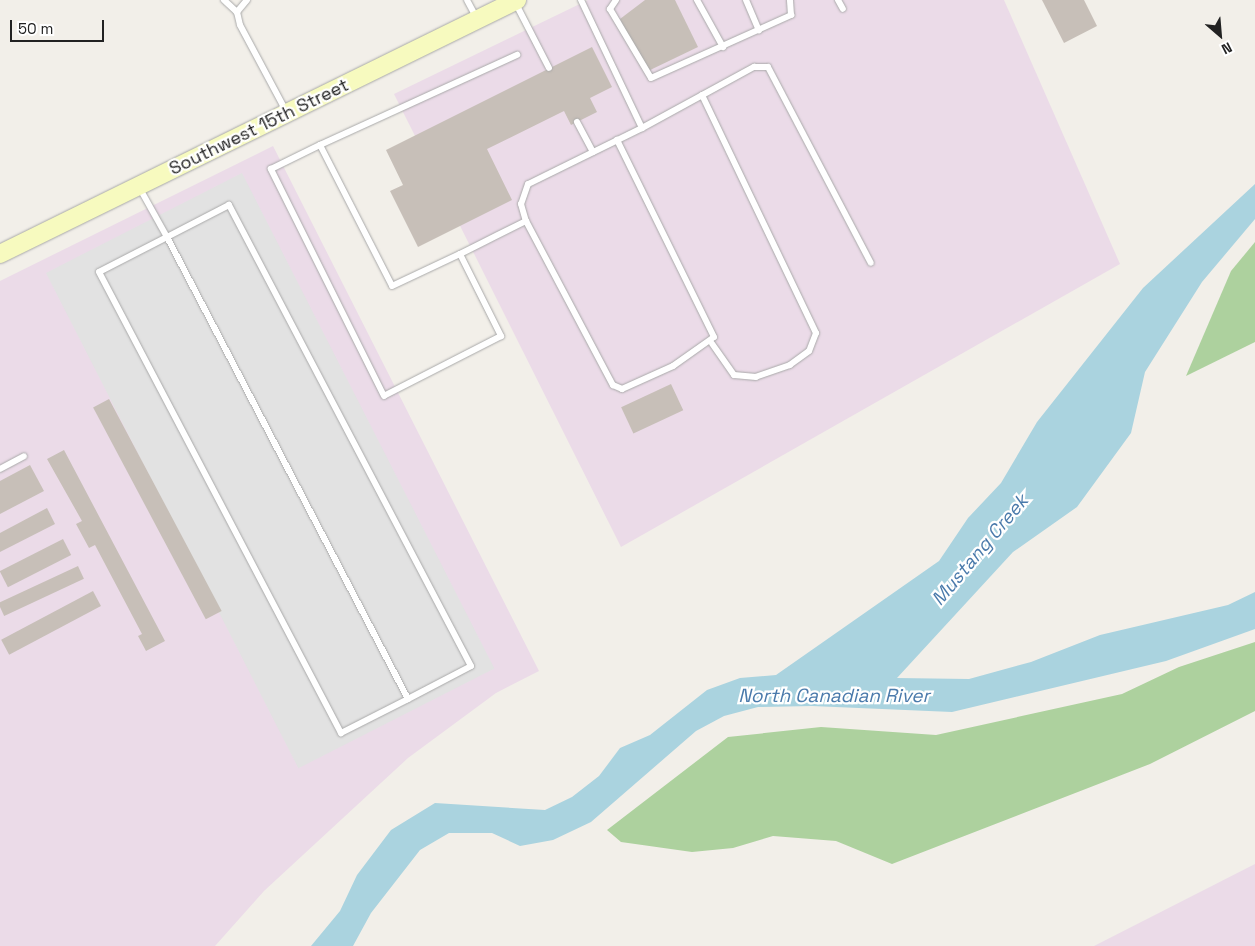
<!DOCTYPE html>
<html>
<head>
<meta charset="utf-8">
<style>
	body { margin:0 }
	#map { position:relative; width:1255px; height:946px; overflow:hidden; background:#f2efe9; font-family:"Space Grotesk",sans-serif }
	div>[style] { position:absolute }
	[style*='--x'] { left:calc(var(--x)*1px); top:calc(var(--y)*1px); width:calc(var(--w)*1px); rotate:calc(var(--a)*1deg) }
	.industrial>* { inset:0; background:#ebdbe8 }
	.forest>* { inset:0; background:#add19e }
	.parking>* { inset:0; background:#e2e2e2; transform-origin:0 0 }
	.water>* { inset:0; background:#aad3df }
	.building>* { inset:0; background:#c7bfb8; transform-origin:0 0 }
	.roads { filter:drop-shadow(0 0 1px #a9a9a9) drop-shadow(0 0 1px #a9a9a9) }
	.lane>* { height:6px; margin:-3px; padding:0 3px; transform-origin:3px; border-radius:3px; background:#fff }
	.secondary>* { height:18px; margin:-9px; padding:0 9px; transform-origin:9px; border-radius:9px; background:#f7fabf }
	span { translate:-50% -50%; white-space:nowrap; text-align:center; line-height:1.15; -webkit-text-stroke:4.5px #fff; paint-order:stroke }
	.street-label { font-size:18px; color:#222 }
	.water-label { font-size:19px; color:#4a7aab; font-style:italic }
	.north { position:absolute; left:1195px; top:10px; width:50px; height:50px; -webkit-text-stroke:4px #fff; paint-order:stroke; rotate:153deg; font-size:14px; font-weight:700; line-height:20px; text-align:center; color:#222 }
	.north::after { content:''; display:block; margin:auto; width:18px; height:22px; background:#222; clip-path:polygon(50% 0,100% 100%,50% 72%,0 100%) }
	.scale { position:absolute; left:10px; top:20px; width:94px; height:22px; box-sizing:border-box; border:2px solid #222; border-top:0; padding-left:6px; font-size:15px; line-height:18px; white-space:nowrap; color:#222; -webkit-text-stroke:4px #fff; paint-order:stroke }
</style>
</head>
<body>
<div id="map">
	<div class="industrial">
		<i style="clip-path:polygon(588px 0,1004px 0,1120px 264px,621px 547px,394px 94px)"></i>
		<i style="clip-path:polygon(273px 146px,539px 671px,496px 693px,408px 758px,264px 891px,215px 946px,0 946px,0 281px)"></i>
		<i style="clip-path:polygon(1255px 864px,1255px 946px,1094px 946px)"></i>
	</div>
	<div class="forest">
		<i style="clip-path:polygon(1255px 242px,1255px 342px,1186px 376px,1231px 271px)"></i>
		<i style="clip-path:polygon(1255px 642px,1255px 711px,1150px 764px,892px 864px,836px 841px,773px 836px,733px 848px,692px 852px,621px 842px,607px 830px,728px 737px,821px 727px,936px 735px,1122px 694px,1179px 667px)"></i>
	</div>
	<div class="parking">
		<i style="left:242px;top:173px;width:556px;height:220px;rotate:63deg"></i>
	</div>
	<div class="water">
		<i style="clip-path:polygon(1255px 184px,1255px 219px,1202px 282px,1145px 372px,1131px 433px,1077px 507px,1013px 552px,897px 678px,969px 679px,1031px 662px,1100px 635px,1228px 605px,1255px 592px,1255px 629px,1166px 661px,952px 712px,812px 706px,758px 707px,724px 716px,696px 731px,591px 822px,553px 840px,520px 846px,492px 833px,449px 833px,420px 850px,371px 913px,353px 946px,311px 946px,340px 911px,357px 875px,391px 830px,435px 803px,545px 810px,572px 797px,599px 776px,620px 748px,650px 735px,707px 690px,740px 678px,776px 675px,939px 561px,968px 518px,1001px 483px,1037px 422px,1143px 288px)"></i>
	</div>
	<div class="building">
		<i style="clip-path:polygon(645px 0,675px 0,698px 47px,646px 72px,620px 19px)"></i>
		<i style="clip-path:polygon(1042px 0,1084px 0,1097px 26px,1064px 43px)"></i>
		<i style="clip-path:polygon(592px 47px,612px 87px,590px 98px,597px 112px,571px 125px,564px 111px,487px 149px,512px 200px,418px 247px,390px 191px,403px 185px,386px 150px)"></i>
		<i style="left:671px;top:384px;width:29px;height:55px;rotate:65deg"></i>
		<i style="left:109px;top:399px;width:240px;height:18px;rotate:62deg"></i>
		<i style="clip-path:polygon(64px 450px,165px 641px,146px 651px,138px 636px,142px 634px,95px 545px,89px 548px,76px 524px,82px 521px,47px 459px)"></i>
		<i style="clip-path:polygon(30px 465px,44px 491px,0 514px,0 481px)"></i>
		<i style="clip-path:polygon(47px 508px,55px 524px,0 552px,0 533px)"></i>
		<i style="left:63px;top:539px;width:18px;height:71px;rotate:63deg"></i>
		<i style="left:78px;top:566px;width:14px;height:88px;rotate:65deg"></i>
		<i style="left:93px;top:591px;width:17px;height:104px;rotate:62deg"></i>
	</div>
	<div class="roads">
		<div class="lane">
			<i style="--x:224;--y:0;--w:18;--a:43"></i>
			<i style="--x:247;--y:0;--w:16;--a:130"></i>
			<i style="--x:237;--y:12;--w:13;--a:77"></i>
			<i style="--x:240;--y:25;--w:98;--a:61.9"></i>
			<i style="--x:467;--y:0;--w:21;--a:62"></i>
			<i style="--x:581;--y:0;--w:142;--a:64.5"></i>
			<i style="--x:642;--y:128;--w:127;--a:153.8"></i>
			<i style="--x:528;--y:184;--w:21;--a:109"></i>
			<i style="--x:521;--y:204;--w:18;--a:74"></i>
			<i style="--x:526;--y:221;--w:186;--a:62.1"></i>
			<i style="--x:613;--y:385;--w:10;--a:24"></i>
			<i style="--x:622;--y:389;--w:56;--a:-24.3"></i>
			<i style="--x:673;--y:366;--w:50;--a:-35.3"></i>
			<i style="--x:714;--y:337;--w:220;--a:-116.2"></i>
			<i style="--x:616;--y:0;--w:11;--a:124"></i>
			<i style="--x:610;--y:9;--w:80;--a:59.3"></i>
			<i style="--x:651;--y:78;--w:154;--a:-24.2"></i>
			<i style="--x:791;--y:15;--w:15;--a:-94"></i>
			<i style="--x:697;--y:0;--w:54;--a:61"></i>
			<i style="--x:746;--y:0;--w:33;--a:67"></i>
			<i style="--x:838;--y:0;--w:10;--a:61"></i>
			<i style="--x:515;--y:2;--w:74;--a:62.7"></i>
			<i style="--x:702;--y:95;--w:264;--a:64.4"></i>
			<i style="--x:816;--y:333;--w:19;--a:111"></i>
			<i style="--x:809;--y:351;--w:24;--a:144"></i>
			<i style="--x:790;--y:365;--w:36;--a:161"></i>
			<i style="--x:756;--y:377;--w:22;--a:-175"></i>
			<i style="--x:734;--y:375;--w:38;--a:-125"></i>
			<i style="--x:577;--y:122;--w:34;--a:62"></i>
			<i style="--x:642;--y:128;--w:128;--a:-28.6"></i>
			<i style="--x:754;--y:67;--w:14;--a:0"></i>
			<i style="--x:768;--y:67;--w:221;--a:62.3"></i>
			<i style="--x:320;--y:145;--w:158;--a:62.9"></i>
			<i style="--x:392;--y:286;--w:75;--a:-25.2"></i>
			<i style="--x:460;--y:254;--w:92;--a:63.4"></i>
			<i style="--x:501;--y:336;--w:131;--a:152.9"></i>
			<i style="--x:384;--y:396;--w:254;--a:-116.5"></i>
			<i style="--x:271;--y:169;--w:55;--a:-26.1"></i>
			<i style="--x:320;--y:145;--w:217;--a:-24.6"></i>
			<i style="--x:139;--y:187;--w:57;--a:60.8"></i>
			<i style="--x:167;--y:237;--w:521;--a:62.45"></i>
			<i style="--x:408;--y:699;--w:71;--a:-27.6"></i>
			<i style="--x:471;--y:666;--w:521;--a:-117.7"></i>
			<i style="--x:229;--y:205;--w:70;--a:152.7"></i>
			<i style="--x:167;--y:237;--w:76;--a:152.8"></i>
			<i style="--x:99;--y:272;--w:521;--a:62.3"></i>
			<i style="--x:341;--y:733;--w:75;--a:-26.9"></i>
			<i style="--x:460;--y:254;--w:74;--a:-26.6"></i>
			<i style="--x:0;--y:469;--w:27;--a:-28"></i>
		</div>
		<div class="secondary">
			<i style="--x:0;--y:254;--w:576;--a:-26.16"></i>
		</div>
	</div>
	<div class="street-label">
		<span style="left:259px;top:127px;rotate:-26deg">Southwest 15th Street</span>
	</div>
	<div class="water-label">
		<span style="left:980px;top:550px;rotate:-50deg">Mustang Creek</span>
		<span style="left:834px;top:696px">North Canadian River</span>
	</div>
	<div class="north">N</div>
	<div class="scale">50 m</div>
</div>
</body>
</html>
